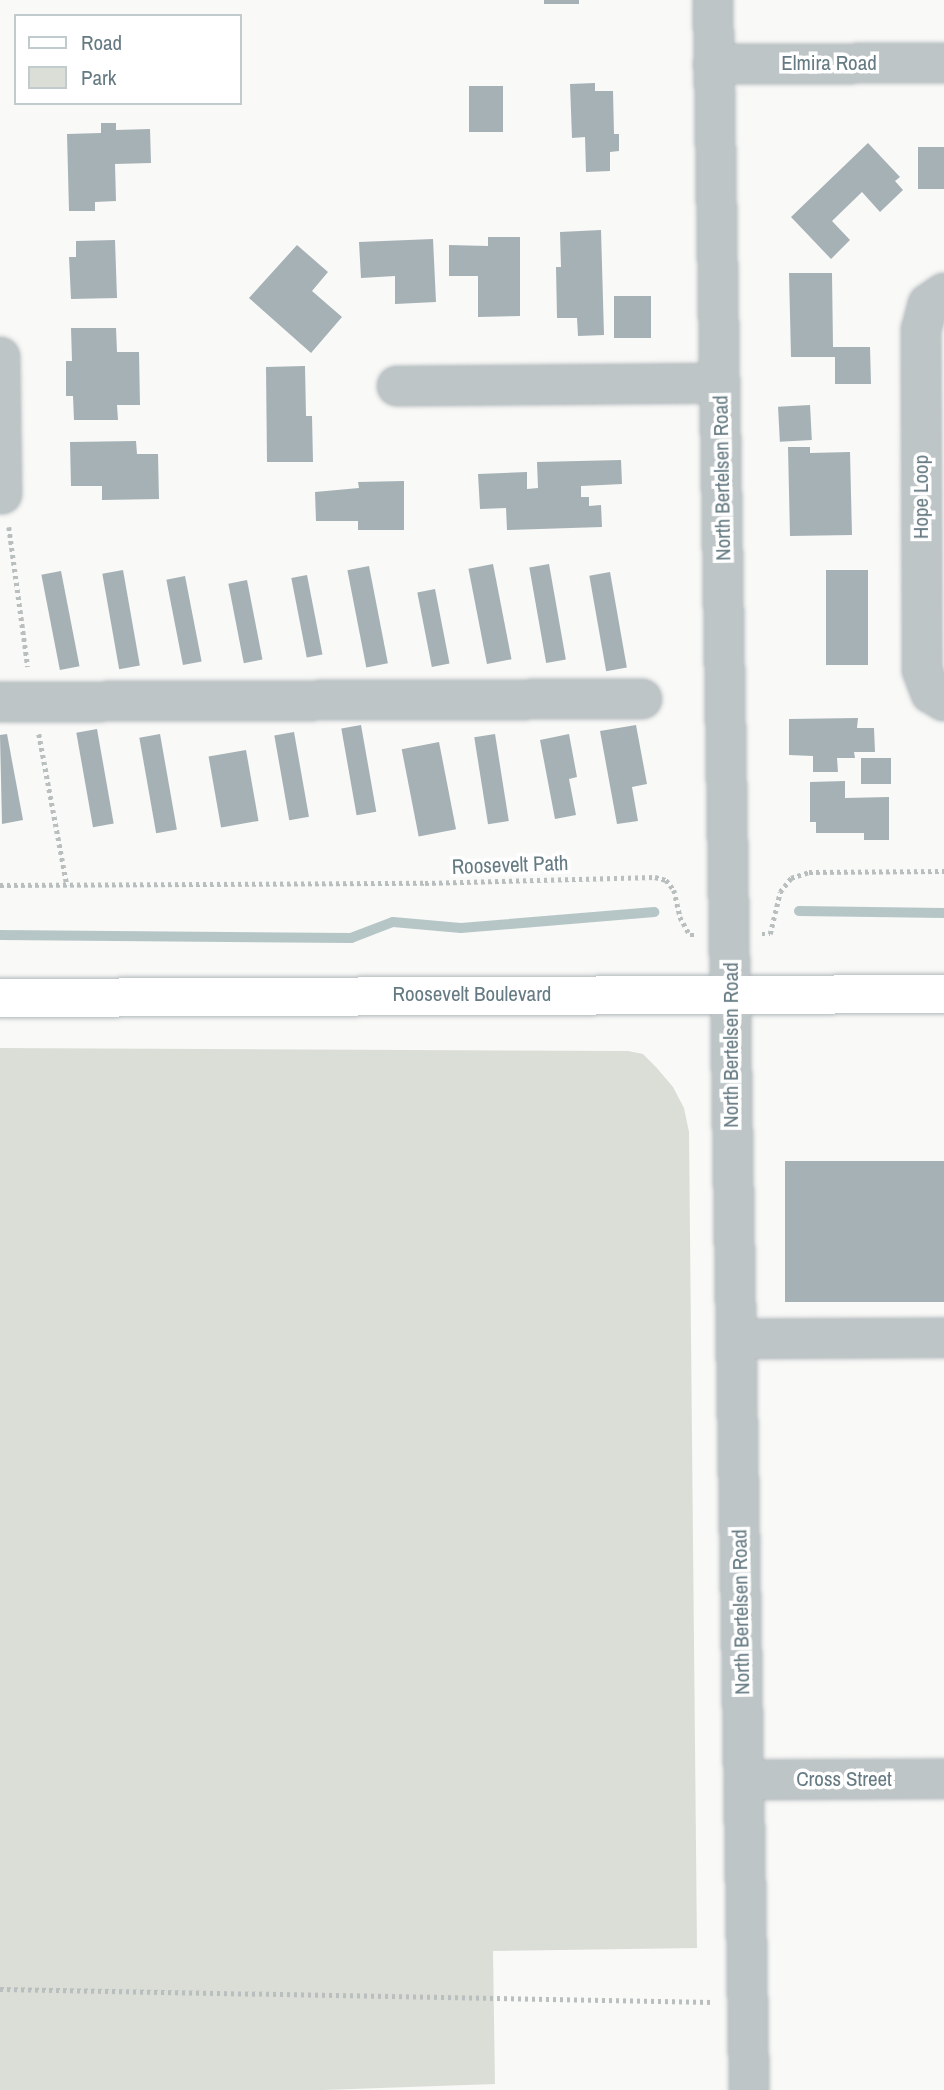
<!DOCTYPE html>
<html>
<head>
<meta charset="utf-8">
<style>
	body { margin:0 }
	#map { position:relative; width:944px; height:2090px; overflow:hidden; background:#f9f9f7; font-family:"Archivo Narrow",sans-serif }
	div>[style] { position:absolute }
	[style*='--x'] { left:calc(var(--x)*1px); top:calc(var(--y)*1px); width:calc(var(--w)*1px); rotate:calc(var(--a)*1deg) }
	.green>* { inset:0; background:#dbded7 }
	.stream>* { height:10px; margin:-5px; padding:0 5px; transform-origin:5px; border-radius:5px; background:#b6c6c7 }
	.building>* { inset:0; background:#a5b1b5; transform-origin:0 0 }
	.path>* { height:4.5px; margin-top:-2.25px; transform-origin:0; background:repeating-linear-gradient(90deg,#b9bebf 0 3.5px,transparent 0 7px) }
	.roads { filter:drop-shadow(0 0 2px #b2b9bc) drop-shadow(0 0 2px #b2b9bc) }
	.minor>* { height:38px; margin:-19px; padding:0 19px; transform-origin:19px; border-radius:19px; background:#bec5c7 }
	.major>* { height:38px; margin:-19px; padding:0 19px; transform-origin:19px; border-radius:19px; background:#fff }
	span { translate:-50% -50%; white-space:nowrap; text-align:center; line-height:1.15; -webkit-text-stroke:7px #fff; paint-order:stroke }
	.street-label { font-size:21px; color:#657a82 }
	.legend { position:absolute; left:14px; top:14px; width:228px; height:91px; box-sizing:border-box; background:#fff; border:2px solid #c1cacd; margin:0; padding:9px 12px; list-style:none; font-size:21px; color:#657a82 }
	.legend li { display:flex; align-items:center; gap:14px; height:35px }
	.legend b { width:35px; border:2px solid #c1cacd }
</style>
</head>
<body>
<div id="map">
	<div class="green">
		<i style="clip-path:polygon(0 1048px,628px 1051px,643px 1054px,656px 1067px,673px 1087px,684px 1108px,689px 1132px,697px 1948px,493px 1951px,495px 2084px,323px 2090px,0 2090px)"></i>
	</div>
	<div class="stream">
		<i style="--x:799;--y:911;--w:145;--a:0.8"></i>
		<i style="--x:0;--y:935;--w:351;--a:0.5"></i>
		<i style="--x:351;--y:938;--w:45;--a:-20.9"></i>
		<i style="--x:393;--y:922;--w:68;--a:5"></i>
		<i style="--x:461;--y:928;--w:194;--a:-4.7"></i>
	</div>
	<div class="building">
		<i style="left:544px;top:0;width:35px;height:4px"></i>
		<i style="clip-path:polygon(595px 83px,595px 91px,613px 91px,614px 134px,619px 134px,619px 151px,610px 152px,610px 171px,586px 172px,585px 137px,572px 138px,570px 84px)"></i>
		<i style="left:469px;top:86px;width:34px;height:46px"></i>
		<i style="clip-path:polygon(101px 123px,116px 123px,116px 130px,150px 129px,151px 163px,115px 164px,116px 201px,95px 202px,95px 211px,69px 211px,67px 134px,101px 133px)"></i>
		<i style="clip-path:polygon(868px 143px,900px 177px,895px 181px,903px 190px,880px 212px,862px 192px,832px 221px,850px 240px,831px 259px,791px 217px)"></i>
		<i style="left:944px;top:147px;width:42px;height:26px;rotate:90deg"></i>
		<i style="clip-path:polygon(601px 230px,604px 335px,578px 336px,577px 318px,557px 318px,556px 267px,561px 267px,560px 232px)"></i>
		<i style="clip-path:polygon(488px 237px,520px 237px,520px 316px,478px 317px,478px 276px,449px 276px,449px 245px,488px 246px)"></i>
		<i style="clip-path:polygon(433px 239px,436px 302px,395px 304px,395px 276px,361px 278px,359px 242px)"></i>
		<i style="clip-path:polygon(115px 240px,117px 298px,71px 299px,69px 257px,76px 257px,76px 241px)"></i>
		<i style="clip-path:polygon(297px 245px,328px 272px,312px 291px,342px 317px,311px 353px,249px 298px)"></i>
		<i style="clip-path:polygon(789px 273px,832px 273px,833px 347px,870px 347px,871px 384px,835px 384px,835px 357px,791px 357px)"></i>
		<i style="left:614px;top:296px;width:37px;height:42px"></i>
		<i style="clip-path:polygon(71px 328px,116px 328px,117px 352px,139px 352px,140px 405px,117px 405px,118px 420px,74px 420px,73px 396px,66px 396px,66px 361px,72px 361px)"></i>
		<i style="clip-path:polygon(305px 366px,306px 416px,312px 416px,313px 462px,267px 462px,266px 367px)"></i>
		<i style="left:810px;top:405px;width:35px;height:32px;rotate:87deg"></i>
		<i style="clip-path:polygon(136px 441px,137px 454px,158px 454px,159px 499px,102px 500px,102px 486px,71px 486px,70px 442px)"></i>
		<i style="clip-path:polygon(788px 447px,810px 447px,810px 453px,850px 452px,852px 535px,790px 536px)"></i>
		<i style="clip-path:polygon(621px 460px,622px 484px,581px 486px,581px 497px,589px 497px,589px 506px,601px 505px,602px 527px,507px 530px,506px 508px,480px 509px,478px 474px,527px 472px,527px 489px,538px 488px,537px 462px)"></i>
		<i style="clip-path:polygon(404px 481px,404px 530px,358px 530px,358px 521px,316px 521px,315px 492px,359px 488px,358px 482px)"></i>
		<i style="left:493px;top:564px;width:97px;height:25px;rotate:79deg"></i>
		<i style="left:549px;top:564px;width:97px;height:20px;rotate:80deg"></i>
		<i style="left:369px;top:566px;width:99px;height:22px;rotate:79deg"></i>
		<i style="left:123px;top:570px;width:97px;height:21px;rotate:80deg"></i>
		<i style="left:826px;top:570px;width:42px;height:95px"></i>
		<i style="left:61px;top:571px;width:97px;height:20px;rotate:79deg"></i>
		<i style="left:610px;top:572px;width:97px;height:21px;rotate:80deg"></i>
		<i style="left:307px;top:575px;width:81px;height:16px;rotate:79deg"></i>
		<i style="left:185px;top:576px;width:87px;height:19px;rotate:79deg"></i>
		<i style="left:247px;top:580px;width:81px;height:19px;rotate:79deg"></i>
		<i style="left:435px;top:589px;width:76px;height:18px;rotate:79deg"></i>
		<i style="clip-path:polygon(858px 718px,857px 728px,874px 728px,875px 752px,854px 752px,855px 758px,837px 758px,838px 772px,813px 772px,813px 756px,789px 755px,789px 719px)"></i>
		<i style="left:361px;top:725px;width:88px;height:20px;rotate:80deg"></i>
		<i style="clip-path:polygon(636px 725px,647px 784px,632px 787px,638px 821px,617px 824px,600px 731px)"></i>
		<i style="left:97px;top:729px;width:96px;height:21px;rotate:80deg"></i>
		<i style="left:294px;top:732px;width:86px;height:20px;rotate:80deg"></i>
		<i style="clip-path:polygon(7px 734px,23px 820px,2px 824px,0 735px)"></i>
		<i style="left:160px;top:734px;width:97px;height:21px;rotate:80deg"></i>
		<i style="left:495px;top:734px;width:88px;height:21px;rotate:81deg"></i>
		<i style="clip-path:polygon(569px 734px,577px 777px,569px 779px,576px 815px,555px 819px,540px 740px)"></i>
		<i style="left:439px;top:742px;width:89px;height:38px;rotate:79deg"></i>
		<i style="left:246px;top:750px;width:72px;height:38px;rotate:80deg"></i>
		<i style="left:861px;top:758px;width:30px;height:26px"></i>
		<i style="clip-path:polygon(845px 781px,845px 798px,889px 797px,889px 840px,864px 840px,864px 833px,816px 833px,816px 822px,810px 822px,810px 782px)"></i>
		<i style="left:944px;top:1161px;width:141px;height:159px;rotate:90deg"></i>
	</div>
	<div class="path">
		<i style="--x:9;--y:527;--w:141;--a:82.3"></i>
		<i style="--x:39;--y:734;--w:154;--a:79.5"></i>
		<i style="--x:0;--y:885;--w:425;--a:-0.3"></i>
		<i style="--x:425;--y:883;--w:230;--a:-1.5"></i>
		<i style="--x:655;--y:877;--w:11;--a:15"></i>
		<i style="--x:666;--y:880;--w:13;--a:51"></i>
		<i style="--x:674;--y:890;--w:28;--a:77"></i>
		<i style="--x:680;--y:917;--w:21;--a:61"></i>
		<i style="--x:690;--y:935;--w:4;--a:0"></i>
		<i style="--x:762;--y:934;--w:8;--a:0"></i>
		<i style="--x:770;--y:934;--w:43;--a:-76.6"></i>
		<i style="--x:780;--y:892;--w:18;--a:-52"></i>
		<i style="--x:791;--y:878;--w:19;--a:-18"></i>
		<i style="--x:809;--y:872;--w:135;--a:-0.4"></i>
		<i style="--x:0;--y:1989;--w:713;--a:1.04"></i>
	</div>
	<div class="roads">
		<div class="minor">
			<i style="--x:713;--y:0;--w:2090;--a:89.01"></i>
			<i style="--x:713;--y:64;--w:231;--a:-0.2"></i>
			<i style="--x:944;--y:293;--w:19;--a:145"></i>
			<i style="--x:928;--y:304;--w:27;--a:105"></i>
			<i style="--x:921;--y:330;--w:340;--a:89.8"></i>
			<i style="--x:922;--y:670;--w:25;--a:69"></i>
			<i style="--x:931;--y:693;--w:15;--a:32"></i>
			<i style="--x:0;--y:357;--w:137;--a:89.2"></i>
			<i style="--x:397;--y:386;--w:323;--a:-0.5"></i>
			<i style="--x:0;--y:702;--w:642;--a:-0.27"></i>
			<i style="--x:736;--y:1339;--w:208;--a:-0.3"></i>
			<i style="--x:745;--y:1780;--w:199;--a:-0.3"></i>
		</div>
		<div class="major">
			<i style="--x:0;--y:998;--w:944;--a:-0.24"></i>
		</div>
	</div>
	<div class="street-label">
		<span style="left:829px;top:63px">Elmira Road</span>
		<span style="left:722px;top:478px;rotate:-91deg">North Bertelsen Road</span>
		<span style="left:921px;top:497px;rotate:-90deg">Hope Loop</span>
		<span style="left:510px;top:865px;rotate:-2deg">Roosevelt Path</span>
		<span style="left:472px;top:994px">Roosevelt Boulevard</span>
		<span style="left:731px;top:1045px;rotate:-90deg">North Bertelsen Road</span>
		<span style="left:741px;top:1612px;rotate:-91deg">North Bertelsen Road</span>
		<span style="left:844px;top:1779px">Cross Street</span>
	</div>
	<ul class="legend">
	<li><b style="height:9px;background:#fff"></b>Road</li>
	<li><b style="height:19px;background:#dbded7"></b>Park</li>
	</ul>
</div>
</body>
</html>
